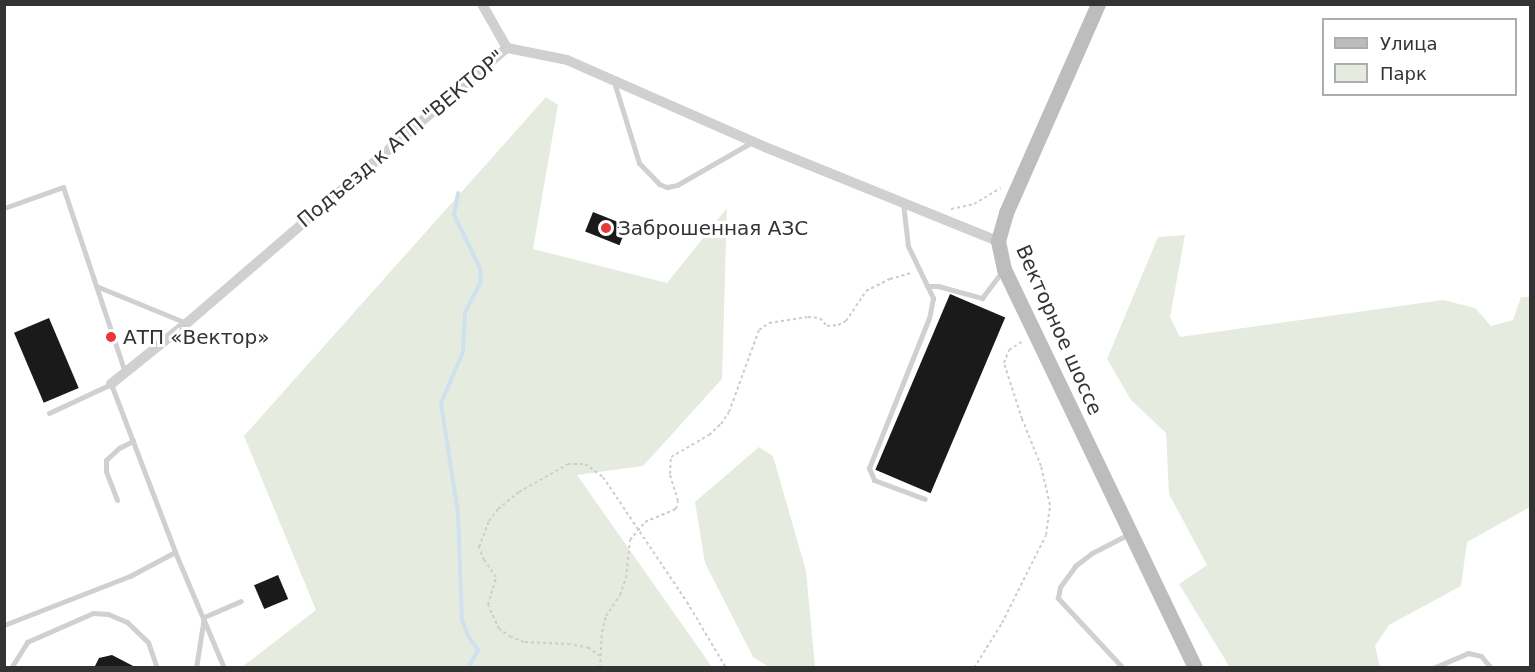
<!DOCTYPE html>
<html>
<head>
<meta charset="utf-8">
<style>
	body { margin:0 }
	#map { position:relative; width:1535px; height:672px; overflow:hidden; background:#fff; font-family:"DejaVu Sans",sans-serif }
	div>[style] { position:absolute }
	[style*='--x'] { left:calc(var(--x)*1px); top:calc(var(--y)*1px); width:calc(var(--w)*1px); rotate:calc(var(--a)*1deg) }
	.green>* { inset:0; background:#e5ecdf }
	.stream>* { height:4px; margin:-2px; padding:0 2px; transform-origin:2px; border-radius:2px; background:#cfe0ee }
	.building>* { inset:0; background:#1a1a1a; transform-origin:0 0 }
	.path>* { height:2px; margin-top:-1px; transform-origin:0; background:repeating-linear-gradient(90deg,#cdcdcd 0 3px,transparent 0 6px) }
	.service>* { height:5px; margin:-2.5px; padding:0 2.5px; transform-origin:2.5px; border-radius:2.5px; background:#d0d0d0 }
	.minor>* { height:10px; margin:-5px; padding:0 5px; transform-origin:5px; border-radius:5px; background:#d0d0d0 }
	.secondary>* { height:15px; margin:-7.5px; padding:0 7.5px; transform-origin:7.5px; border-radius:7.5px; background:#bdbdbd }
	.dots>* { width:16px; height:16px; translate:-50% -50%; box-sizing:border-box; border:3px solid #fff; border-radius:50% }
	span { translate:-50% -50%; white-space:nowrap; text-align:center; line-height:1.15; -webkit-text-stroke:6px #fff; paint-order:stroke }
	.street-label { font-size:20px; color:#333 }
	.poi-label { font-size:20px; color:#333 }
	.left { translate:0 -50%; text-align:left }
	.frame { position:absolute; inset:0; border:6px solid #333; pointer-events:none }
	.legend { position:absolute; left:1322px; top:18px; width:195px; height:78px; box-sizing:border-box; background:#fff; border:2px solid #adadad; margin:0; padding:8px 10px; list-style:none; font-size:18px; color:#333 }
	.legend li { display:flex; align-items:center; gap:12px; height:30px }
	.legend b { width:30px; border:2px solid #adadad }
</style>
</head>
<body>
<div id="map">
	<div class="green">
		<i style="clip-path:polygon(546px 97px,558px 105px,533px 249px,667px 283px,727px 208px,722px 379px,643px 466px,577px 475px,712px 667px,242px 667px,316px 610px,244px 436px)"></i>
		<i style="clip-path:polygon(1185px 235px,1170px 317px,1180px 337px,1443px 300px,1475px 308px,1491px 326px,1513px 320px,1521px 297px,1530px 297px,1530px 507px,1467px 542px,1461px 586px,1389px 625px,1375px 646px,1380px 667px,1229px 666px,1179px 584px,1207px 565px,1169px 494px,1166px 433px,1131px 400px,1107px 359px,1158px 237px)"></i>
		<i style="clip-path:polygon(759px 447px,773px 456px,806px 571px,815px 667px,769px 667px,753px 657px,705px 563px,695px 502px)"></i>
	</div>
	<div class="stream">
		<i style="--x:458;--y:193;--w:22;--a:100"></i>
		<i style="--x:454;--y:215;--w:59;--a:63.9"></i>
		<i style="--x:480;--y:268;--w:13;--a:86"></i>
		<i style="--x:481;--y:281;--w:35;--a:117"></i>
		<i style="--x:465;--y:312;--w:40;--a:92.9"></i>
		<i style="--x:463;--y:352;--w:56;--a:113.3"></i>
		<i style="--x:441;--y:403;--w:111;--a:81.2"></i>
		<i style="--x:458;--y:513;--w:107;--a:87.9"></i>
		<i style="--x:462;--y:620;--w:17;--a:69"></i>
		<i style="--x:468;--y:636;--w:17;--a:54"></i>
		<i style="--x:478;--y:650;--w:18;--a:119"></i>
	</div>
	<div class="building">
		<i style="left:593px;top:212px;width:37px;height:21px;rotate:22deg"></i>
		<i style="left:950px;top:294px;width:60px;height:191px;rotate:23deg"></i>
		<i style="left:49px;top:318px;width:76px;height:38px;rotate:67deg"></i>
		<i style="left:278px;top:575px;width:26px;height:26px;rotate:67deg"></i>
		<i style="clip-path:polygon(112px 655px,137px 668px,94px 668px,99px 658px)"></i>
	</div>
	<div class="path">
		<i style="--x:951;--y:209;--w:24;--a:-12"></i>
		<i style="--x:974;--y:204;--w:31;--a:-31"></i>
		<i style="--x:600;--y:656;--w:14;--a:-144"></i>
		<i style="--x:589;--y:648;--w:19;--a:-168"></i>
		<i style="--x:570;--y:644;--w:46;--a:-177.5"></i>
		<i style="--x:524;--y:642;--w:14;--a:-159"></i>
		<i style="--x:511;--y:637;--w:14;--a:-146"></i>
		<i style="--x:499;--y:629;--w:26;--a:-115"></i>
		<i style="--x:488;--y:605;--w:29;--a:-74"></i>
		<i style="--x:496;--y:577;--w:21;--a:-125"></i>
		<i style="--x:484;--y:560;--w:14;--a:-111"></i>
		<i style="--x:479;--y:547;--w:28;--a:-69"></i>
		<i style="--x:489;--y:521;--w:15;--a:-53"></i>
		<i style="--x:498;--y:509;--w:27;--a:-39"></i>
		<i style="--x:519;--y:492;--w:56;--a:-29.7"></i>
		<i style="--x:568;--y:464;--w:17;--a:0"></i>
		<i style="--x:585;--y:464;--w:22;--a:36"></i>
		<i style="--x:603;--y:477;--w:151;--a:56.1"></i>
		<i style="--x:687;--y:602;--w:77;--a:59.4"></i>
		<i style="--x:600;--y:668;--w:36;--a:-87"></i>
		<i style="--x:602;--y:632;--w:16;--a:-76"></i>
		<i style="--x:606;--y:616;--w:25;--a:-56"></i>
		<i style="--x:620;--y:595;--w:18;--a:-71"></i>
		<i style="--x:626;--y:578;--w:38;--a:-84"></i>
		<i style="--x:630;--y:540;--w:23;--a:-50"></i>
		<i style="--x:645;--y:522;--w:34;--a:-23"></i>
		<i style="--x:676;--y:509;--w:8;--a:-76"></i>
		<i style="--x:678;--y:501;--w:28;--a:-107"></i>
		<i style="--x:670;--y:474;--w:17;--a:-87"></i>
		<i style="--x:671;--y:457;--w:44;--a:-30.1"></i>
		<i style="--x:709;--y:435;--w:16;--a:-43"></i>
		<i style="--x:721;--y:424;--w:14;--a:-56"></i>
		<i style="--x:729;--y:412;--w:87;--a:-69.9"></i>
		<i style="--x:759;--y:330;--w:12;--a:-35"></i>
		<i style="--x:769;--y:323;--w:39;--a:-9"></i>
		<i style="--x:808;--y:317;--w:12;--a:5"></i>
		<i style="--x:820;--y:318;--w:11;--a:49"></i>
		<i style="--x:827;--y:326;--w:11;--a:-5"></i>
		<i style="--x:838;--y:325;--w:9;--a:-27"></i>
		<i style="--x:846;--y:321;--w:36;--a:-56"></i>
		<i style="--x:866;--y:291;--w:27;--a:-27"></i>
		<i style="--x:890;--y:279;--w:22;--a:-16"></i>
		<i style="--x:974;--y:668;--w:53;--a:-58.1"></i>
		<i style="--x:1002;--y:623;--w:98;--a:-63.4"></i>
		<i style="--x:1046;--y:535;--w:30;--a:-82"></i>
		<i style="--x:1050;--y:505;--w:40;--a:-103"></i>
		<i style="--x:1041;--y:466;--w:51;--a:-112"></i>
		<i style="--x:1022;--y:419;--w:59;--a:-107.8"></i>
		<i style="--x:1004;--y:363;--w:14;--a:-69"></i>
		<i style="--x:1009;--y:350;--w:17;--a:-33"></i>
	</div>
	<div class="service">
		<i style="--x:614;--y:82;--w:85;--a:72.8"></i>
		<i style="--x:639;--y:163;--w:29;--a:46"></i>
		<i style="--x:659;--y:184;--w:9;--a:21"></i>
		<i style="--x:667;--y:187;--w:10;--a:-11"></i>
		<i style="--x:677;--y:185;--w:86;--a:-29.8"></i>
		<i style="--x:903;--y:203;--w:43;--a:83.4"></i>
		<i style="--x:908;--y:246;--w:58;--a:64.3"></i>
		<i style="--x:933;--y:298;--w:20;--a:101"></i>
		<i style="--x:929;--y:318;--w:162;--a:111.8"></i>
		<i style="--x:869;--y:468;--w:13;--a:67"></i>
		<i style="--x:874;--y:480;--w:54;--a:20.4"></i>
		<i style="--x:4;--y:208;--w:63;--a:-19.6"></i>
		<i style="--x:63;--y:187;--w:195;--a:71.5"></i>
		<i style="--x:96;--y:286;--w:97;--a:22.3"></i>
		<i style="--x:927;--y:286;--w:11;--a:0"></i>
		<i style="--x:938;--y:286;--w:46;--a:15.3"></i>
		<i style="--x:982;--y:298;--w:35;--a:-53"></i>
		<i style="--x:49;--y:413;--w:68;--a:-25.1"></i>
		<i style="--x:111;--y:384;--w:180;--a:69.1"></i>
		<i style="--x:175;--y:552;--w:126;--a:67.1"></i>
		<i style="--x:117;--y:500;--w:31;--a:-111"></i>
		<i style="--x:106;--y:471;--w:11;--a:-90"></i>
		<i style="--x:106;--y:460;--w:18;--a:-43"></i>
		<i style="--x:119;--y:448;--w:16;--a:-27"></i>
		<i style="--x:4;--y:625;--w:135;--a:-21.3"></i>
		<i style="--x:130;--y:576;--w:51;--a:-28.1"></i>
		<i style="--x:11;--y:668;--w:31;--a:-58"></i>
		<i style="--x:27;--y:642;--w:72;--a:-23.7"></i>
		<i style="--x:93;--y:613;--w:15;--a:4"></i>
		<i style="--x:108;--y:614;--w:21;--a:23"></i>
		<i style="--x:127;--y:622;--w:29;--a:44"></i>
		<i style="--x:148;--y:642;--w:28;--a:71"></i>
		<i style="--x:196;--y:668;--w:52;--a:-81.1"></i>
		<i style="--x:204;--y:617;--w:40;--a:-23.4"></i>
		<i style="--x:1123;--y:668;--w:96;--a:-132.9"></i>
		<i style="--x:1058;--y:598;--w:11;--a:-80"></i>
		<i style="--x:1060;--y:587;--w:26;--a:-54"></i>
		<i style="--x:1075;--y:566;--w:21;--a:-37"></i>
		<i style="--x:1092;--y:553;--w:42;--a:-27.2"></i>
		<i style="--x:1433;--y:668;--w:38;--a:-23"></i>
		<i style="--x:1468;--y:653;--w:13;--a:13"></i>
		<i style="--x:1481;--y:656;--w:16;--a:50"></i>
	</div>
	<div class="minor">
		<i style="--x:482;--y:4;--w:51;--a:60.4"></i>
		<i style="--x:507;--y:48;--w:61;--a:11.3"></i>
		<i style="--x:567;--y:60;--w:216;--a:23.7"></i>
		<i style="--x:765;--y:147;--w:251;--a:22"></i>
		<i style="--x:111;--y:384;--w:97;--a:-38.8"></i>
		<i style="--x:187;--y:323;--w:422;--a:-40.7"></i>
	</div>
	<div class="secondary">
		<i style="--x:1098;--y:4;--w:228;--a:113.8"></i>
		<i style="--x:1006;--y:213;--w:29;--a:106"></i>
		<i style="--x:998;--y:241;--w:29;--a:78"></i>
		<i style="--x:1004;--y:269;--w:442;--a:64.4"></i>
	</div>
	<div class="dots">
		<i style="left:606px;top:228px;background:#e6393c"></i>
		<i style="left:111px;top:337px;background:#e6393c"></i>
	</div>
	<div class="street-label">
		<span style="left:401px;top:139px;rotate:-40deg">Подъезд к АТП "ВЕКТОР"</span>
		<span style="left:1059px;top:330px;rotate:66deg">Векторное шоссе</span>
	</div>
	<div class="poi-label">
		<span class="left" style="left:618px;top:228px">Заброшенная АЗС</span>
		<span class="left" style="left:123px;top:337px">АТП «Вектор»</span>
	</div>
	<div class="frame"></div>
	<ul class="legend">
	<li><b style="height:8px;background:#bdbdbd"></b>Улица</li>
	<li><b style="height:16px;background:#e5ecdf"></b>Парк</li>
	</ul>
</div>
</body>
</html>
